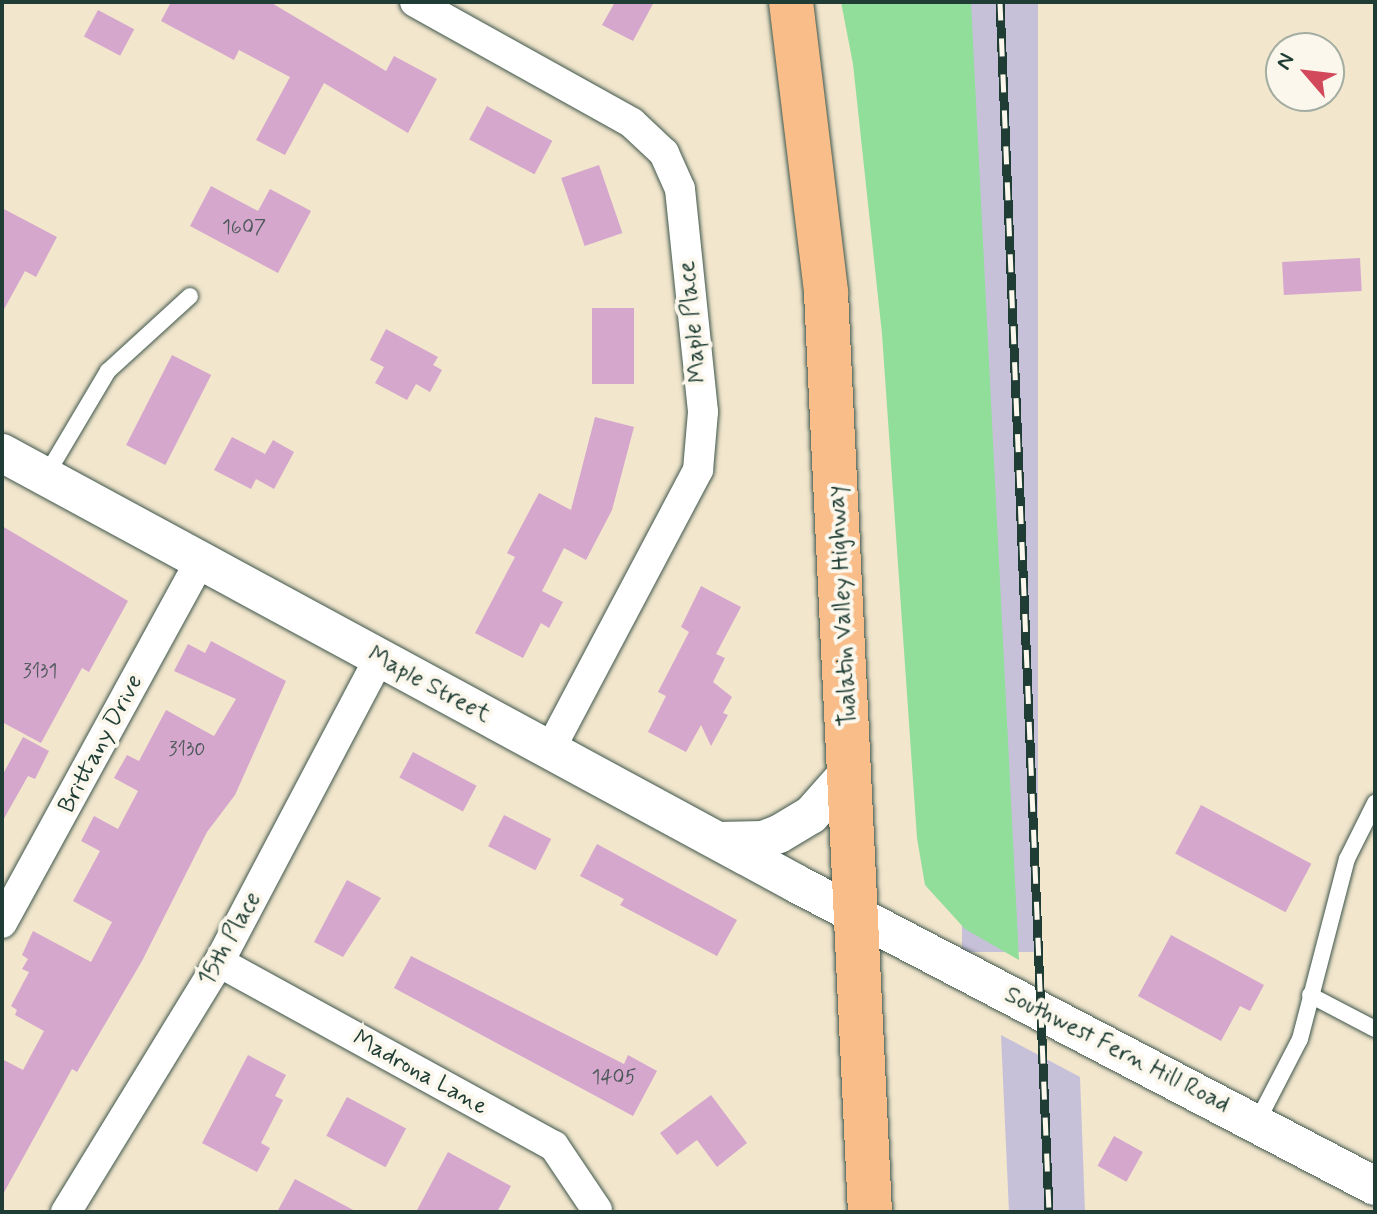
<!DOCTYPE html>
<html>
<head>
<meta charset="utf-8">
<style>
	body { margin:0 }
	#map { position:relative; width:1377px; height:1214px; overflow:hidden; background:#f2e6cd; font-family:Mynerve,sans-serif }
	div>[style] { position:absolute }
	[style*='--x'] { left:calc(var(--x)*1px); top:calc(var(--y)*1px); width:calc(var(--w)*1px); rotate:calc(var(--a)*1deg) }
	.industrial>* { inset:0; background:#c7c0d9; transform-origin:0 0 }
	.green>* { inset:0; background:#91de9b }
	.building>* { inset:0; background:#d6a7cd; transform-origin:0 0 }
	.roads { filter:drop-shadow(0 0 2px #3f564b) drop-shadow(0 0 2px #3f564b) }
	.service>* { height:16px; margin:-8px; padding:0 8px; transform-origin:8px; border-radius:8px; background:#fff }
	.minor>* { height:30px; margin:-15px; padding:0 15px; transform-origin:15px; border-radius:15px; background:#fff }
	.tertiary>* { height:38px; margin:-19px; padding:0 19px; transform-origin:19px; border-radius:19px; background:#fff }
	.trunk>* { height:44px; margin:-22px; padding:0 22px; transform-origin:22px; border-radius:22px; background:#f8bd89 }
	.rail>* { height:9px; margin-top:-4.5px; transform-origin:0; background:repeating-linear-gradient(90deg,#fbf7ec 0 18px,#1f3d34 0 36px); box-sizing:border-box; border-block:2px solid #1f3d34 }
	span { translate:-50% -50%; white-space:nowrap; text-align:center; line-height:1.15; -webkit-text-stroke:8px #fbf7ec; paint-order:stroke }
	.number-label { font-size:20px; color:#4d585a }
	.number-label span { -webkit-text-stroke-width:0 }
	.street-label { font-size:24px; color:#1f3d34 }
	.frame { position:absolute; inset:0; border:4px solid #1f3d34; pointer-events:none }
	.north { position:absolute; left:1265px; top:32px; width:80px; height:80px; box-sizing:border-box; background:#fbf7ec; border:2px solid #a3ada2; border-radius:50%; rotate:298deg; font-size:22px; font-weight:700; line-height:32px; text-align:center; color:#1f3d34 }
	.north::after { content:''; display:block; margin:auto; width:28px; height:36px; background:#d1495b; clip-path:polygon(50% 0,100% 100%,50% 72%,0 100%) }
</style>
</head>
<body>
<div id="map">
	<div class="industrial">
		<i style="left:962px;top:2px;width:76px;height:950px"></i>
		<i style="clip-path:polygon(1001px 1035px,1080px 1077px,1085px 1212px,1009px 1212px)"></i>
	</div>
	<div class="green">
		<i style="clip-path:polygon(841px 2px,971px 2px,1019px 960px,965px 929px,925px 885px,917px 838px,882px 334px,853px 64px)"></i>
	</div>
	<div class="building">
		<i style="clip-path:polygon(171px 2px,270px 2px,386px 71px,394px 56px,437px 79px,408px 133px,324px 83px,285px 155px,256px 140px,290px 77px,239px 50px,234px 60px,161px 21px)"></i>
		<i style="clip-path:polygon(615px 2px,654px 2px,633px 41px,602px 25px)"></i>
		<i style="left:98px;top:10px;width:41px;height:30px;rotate:28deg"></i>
		<i style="left:487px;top:106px;width:74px;height:38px;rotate:28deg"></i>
		<i style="left:599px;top:165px;width:72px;height:40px;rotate:71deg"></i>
		<i style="clip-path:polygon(211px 186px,258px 211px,270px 189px,311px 211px,278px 273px,190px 226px)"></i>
		<i style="clip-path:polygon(2px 208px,57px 237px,36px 277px,25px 271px,2px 313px)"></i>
		<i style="left:1360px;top:258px;width:33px;height:78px;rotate:87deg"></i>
		<i style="left:634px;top:308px;width:76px;height:42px;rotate:90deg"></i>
		<i style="clip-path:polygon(386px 329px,438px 357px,433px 365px,442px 370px,430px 392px,416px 384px,407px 400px,375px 383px,384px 367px,370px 360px)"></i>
		<i style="left:172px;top:355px;width:44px;height:101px;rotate:27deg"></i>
		<i style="clip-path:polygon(595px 417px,634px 427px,612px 510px,586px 560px,564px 548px,542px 591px,563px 602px,549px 628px,541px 623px,523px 658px,475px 633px,515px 557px,507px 553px,539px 493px,571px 510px)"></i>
		<i style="clip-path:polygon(232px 437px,265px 454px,273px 440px,294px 452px,274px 489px,256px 479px,251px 489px,214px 470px)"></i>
		<i style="clip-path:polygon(2px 526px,128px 601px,89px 672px,82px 668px,41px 743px,2px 722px)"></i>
		<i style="clip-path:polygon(701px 586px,741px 607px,716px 654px,725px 658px,713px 682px,732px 697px,723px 713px,728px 715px,711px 746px,701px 725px,686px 752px,648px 732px,666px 696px,658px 692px,689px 632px,681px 627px)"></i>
		<i style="clip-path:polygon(211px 641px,286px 681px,235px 795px,207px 832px,142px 961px,77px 1072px,72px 1069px,2px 1196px,2px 1059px,23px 1070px,44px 1031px,15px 1015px,17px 1010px,11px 1006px,29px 972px,22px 969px,28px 959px,22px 955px,33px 931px,91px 962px,112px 922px,73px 901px,100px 851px,81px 841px,94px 816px,118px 829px,138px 791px,114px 778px,127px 755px,139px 761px,166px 710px,214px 736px,236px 699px,174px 671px,188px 644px,205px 653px)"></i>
		<i style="clip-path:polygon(23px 737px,49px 751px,35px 779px,28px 776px,2px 822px,2px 776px)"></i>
		<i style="left:413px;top:752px;width:72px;height:29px;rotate:28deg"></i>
		<i style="left:1201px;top:805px;width:125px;height:55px;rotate:28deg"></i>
		<i style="left:504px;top:815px;width:53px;height:35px;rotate:27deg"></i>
		<i style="clip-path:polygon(597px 844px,737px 920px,717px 956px,620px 905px,624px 899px,580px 876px)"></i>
		<i style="clip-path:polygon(347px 880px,381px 898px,343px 957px,314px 942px)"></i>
		<i style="clip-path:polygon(1171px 935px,1264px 985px,1250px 1011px,1240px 1006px,1221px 1041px,1138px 996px)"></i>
		<i style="clip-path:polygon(411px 956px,624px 1064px,628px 1055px,657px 1071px,633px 1116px,394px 988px)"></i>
		<i style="clip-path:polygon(248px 1055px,286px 1075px,275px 1096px,283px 1100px,261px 1143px,270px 1148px,257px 1172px,202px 1143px)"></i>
		<i style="clip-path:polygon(711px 1095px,747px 1143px,717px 1167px,697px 1140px,677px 1155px,660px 1133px)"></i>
		<i style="left:347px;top:1097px;width:67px;height:44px;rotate:28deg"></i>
		<i style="left:1114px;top:1136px;width:33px;height:34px;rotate:29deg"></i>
		<i style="clip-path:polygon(448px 1152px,511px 1186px,497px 1212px,416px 1212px)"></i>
		<i style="clip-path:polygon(295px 1179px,357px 1212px,277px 1212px)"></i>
	</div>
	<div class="roads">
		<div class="service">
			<i style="--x:45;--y:477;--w:123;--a:-59.3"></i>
			<i style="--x:108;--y:371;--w:111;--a:-42.4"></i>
			<i style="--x:1310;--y:995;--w:73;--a:27.6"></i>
			<i style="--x:1257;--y:1122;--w:93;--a:-62.6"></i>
			<i style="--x:1300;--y:1039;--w:186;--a:-75.4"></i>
			<i style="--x:1347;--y:859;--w:63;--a:-63.4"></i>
		</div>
		<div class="minor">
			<i style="--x:415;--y:2;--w:248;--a:29.1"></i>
			<i style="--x:632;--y:123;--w:44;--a:43.2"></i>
			<i style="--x:664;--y:153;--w:39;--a:66"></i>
			<i style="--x:680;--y:189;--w:224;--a:84.1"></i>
			<i style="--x:703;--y:412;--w:58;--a:94.9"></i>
			<i style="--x:698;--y:470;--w:316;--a:117.9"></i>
			<i style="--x:2;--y:923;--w:410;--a:-61.3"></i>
			<i style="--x:219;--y:962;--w:382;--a:28.8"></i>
			<i style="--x:554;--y:1146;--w:77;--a:56.1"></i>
			<i style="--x:66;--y:1212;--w:293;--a:-58.5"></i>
			<i style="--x:219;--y:962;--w:344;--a:-62.2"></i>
		</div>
		<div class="tertiary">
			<i style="--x:2;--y:453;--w:904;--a:28.46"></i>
			<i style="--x:797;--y:884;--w:652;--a:27.59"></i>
			<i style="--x:719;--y:841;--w:44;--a:-1.3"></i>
			<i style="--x:763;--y:840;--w:17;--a:-21"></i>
			<i style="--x:779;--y:834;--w:37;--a:-31"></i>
			<i style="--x:811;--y:815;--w:59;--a:-48.4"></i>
		</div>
		<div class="trunk">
			<i style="--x:791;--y:2;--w:293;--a:83.1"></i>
			<i style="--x:826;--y:293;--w:920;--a:87.26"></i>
		</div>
	</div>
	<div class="rail">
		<i style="--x:1000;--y:2;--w:1211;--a:87.68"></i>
	</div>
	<div class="number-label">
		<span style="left:244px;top:227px">1607</span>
		<span style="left:40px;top:671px">3131</span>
		<span style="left:187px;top:749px">3130</span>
		<span style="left:614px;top:1077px">1405</span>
	</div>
	<div class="street-label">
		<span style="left:693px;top:322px;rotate:-96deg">Maple Place</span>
		<span style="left:843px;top:606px;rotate:-93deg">Tualatin Valley Highway</span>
		<span style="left:429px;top:685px;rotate:28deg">Maple Street</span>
		<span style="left:101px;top:744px;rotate:-62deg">Brittany Drive</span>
		<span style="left:230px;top:939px;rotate:-61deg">15th Place</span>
		<span style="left:1117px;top:1050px;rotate:27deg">Southwest Fern Hill Road</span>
		<span style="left:420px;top:1073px;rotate:29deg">Madrona Lane</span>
	</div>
	<div class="frame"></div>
	<div class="north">N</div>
</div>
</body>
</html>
